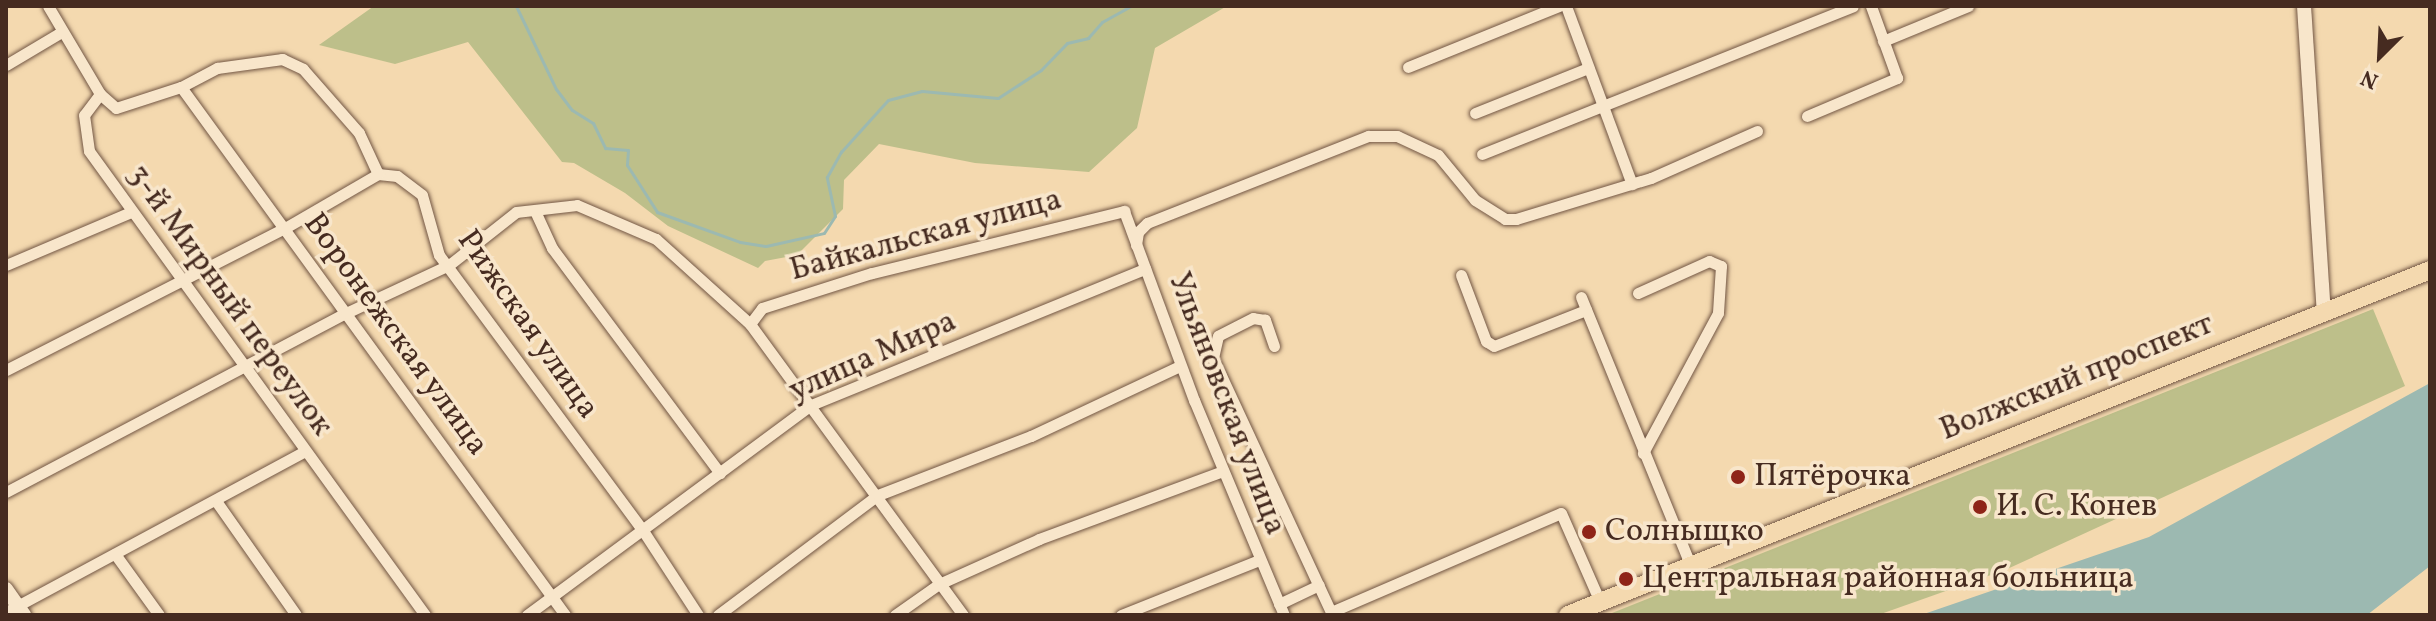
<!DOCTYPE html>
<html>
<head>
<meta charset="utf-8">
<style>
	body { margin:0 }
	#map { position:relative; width:2436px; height:621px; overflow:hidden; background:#f4d9af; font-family:Vollkorn,serif }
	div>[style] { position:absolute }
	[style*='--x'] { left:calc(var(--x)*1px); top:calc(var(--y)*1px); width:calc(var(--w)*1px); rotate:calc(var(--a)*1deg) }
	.green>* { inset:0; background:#bdbf8a }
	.water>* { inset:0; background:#9cb9b1 }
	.stream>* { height:3px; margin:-1.5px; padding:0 1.5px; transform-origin:1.5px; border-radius:1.5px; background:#9cb9b1 }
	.roads { filter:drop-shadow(0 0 2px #725644) drop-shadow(0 0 2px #725644) }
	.minor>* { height:11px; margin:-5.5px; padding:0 5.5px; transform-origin:5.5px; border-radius:5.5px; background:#f8e6cb }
	.tertiary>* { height:14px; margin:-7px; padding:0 7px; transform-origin:7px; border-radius:7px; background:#f8e6cb }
	.primary>* { height:18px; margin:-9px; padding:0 9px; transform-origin:9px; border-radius:9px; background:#f4d9af }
	.dots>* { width:22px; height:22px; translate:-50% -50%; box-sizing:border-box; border:4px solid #f8e6cb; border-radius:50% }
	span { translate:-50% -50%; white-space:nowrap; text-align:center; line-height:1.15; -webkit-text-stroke:7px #f8e6cb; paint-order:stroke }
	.street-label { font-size:32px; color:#462b20 }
	.poi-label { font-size:32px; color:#462b20 }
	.left { translate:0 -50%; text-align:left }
	.frame { position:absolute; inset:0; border:8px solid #462b20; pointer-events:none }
	.north { position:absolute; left:2340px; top:16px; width:80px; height:80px; -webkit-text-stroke:6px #f8e6cb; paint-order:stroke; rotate:204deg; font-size:22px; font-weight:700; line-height:32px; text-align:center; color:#462b20 }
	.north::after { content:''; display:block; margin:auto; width:28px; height:36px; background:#462b20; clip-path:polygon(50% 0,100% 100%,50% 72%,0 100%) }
</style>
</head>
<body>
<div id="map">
	<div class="green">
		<i style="clip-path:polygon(374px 6px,1227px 6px,1155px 48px,1137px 128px,1089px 172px,975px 163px,879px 144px,844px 180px,843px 209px,797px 255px,765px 261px,758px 268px,668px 226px,625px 193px,574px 163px,562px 162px,468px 42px,395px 64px,319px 45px)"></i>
		<i style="clip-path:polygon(2373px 309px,2405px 386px,2005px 570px,1878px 615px,1607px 615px)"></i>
	</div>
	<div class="water">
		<i style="clip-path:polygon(2430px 383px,2430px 566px,2367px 615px,1921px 615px,2149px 537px)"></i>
	</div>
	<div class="stream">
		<i style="--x:516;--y:6;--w:92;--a:64.3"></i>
		<i style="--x:556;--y:89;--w:26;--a:53"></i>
		<i style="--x:572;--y:110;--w:25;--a:32"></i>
		<i style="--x:593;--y:123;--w:28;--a:64"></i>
		<i style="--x:605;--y:148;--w:23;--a:5"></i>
		<i style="--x:628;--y:150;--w:15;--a:94"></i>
		<i style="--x:627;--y:165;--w:56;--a:57.4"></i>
		<i style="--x:657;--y:212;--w:88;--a:19.9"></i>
		<i style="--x:740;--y:242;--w:26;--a:9"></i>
		<i style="--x:766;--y:246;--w:59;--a:-12.6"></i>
		<i style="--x:824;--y:233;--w:20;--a:-57"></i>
		<i style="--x:835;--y:216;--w:40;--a:-102"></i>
		<i style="--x:827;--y:177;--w:29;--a:-61"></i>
		<i style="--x:841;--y:152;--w:70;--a:-47.9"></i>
		<i style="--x:888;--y:100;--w:35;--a:-15"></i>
		<i style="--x:922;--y:91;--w:76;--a:5.3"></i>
		<i style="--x:998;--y:98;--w:51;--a:-33.1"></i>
		<i style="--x:1041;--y:70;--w:37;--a:-46"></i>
		<i style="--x:1067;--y:43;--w:22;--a:-13"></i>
		<i style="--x:1088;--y:38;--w:21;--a:-49"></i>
		<i style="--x:1102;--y:22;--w:33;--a:-29"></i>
	</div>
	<div class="roads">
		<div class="minor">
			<i style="--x:48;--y:6;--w:102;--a:59.4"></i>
			<i style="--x:100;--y:94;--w:26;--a:127"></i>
			<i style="--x:84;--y:115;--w:36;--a:82"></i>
			<i style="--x:89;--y:151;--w:573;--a:54.09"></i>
			<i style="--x:1566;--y:6;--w:190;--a:69.7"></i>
			<i style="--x:1883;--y:41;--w:92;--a:-22.4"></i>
			<i style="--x:6;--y:65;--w:63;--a:-30.7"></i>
			<i style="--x:1408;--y:67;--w:163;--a:-22"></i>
			<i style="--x:181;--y:87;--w:653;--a:53.97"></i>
			<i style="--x:100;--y:94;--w:21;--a:41"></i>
			<i style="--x:116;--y:108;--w:68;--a:-17.9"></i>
			<i style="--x:181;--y:87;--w:41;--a:-27.8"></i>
			<i style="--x:217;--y:68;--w:66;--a:-7.9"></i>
			<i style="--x:282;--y:59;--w:23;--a:25"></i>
			<i style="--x:303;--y:69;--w:85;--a:48.8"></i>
			<i style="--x:359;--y:133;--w:45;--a:65.1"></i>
			<i style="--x:378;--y:174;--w:19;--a:6"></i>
			<i style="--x:397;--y:176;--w:31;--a:37"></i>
			<i style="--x:422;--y:195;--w:62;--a:74.2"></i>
			<i style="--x:439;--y:255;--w:341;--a:53.5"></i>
			<i style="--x:642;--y:529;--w:103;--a:56.9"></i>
			<i style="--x:1475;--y:113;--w:122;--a:-21.7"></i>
			<i style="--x:1807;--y:116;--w:98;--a:-22.9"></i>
			<i style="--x:1897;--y:78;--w:77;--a:-109.9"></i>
			<i style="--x:1482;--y:154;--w:399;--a:-21.7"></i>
			<i style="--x:535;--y:211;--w:41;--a:65.3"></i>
			<i style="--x:552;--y:248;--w:281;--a:53.3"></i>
			<i style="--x:1136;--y:245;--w:13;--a:-81"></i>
			<i style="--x:1138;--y:232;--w:13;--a:-45"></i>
			<i style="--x:1147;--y:223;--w:238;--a:-21.5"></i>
			<i style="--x:1368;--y:136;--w:29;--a:0"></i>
			<i style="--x:1397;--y:136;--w:45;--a:24.9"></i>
			<i style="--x:1438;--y:155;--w:58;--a:50.6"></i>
			<i style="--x:1475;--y:200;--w:36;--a:32"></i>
			<i style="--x:1505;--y:219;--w:11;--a:0"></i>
			<i style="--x:1516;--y:219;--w:141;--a:-16.9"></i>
			<i style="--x:1651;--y:178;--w:116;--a:-23.9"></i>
			<i style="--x:6;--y:265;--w:136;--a:-23"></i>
			<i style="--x:1461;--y:275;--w:71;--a:69.3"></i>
			<i style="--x:1486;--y:341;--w:9;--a:32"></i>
			<i style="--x:1494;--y:346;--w:99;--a:-21.4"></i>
			<i style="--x:1638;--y:293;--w:78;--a:-24.3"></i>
			<i style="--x:1709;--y:261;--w:13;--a:23"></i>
			<i style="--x:1721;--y:266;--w:47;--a:93.7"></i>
			<i style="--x:1718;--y:313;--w:159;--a:118.2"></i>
			<i style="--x:1581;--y:297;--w:291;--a:67.8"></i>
			<i style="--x:750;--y:324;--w:20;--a:-53"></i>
			<i style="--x:762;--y:308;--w:115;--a:-17.7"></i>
			<i style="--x:872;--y:273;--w:260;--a:-13.8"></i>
			<i style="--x:1124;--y:211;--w:202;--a:69.7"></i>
			<i style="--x:1194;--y:400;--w:233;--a:67.3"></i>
			<i style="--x:1274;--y:346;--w:28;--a:-109"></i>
			<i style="--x:1265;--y:320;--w:12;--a:-171"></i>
			<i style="--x:1253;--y:318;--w:39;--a:153"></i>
			<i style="--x:1218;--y:336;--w:23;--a:103"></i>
			<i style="--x:1213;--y:358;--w:280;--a:65.1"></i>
			<i style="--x:1331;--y:612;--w:250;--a:-23.3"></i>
			<i style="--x:1561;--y:513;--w:99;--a:66.3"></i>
			<i style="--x:6;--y:370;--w:313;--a:-27"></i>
			<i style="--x:285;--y:228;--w:108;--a:-30.1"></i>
			<i style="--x:6;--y:492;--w:384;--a:-27.8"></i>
			<i style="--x:346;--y:313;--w:114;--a:-25"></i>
			<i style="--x:449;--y:265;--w:85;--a:-38.3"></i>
			<i style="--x:516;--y:212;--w:61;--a:-6.5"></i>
			<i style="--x:577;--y:205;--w:86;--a:23.3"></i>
			<i style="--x:656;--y:239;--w:127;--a:42.1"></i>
			<i style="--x:750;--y:324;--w:361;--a:53.8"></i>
			<i style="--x:216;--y:501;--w:139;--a:54.9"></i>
			<i style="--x:115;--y:554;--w:75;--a:54.2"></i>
			<i style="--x:1279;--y:604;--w:44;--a:-25.4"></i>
			<i style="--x:6;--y:612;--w:340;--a:-28.3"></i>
			<i style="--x:527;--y:615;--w:353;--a:-36.5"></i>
			<i style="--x:811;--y:405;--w:361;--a:-22.2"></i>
			<i style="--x:718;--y:615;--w:200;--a:-36.9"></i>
			<i style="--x:878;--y:495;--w:164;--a:-21.1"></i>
			<i style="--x:1031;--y:436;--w:165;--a:-25.2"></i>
			<i style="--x:895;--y:615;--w:54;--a:-35.2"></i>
			<i style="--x:939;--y:584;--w:110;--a:-24.2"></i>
			<i style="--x:1039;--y:539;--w:196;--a:-20.3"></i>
			<i style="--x:1121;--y:615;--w:149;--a:-21.7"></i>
		</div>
		<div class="tertiary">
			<i style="--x:2304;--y:6;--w:307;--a:86.3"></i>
			<i style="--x:6;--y:589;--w:32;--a:55"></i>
		</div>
		<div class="primary">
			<i style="--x:1568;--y:615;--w:928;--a:-21.81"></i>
		</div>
	</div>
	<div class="dots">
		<i style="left:1738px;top:477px;background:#8f2418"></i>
		<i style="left:1980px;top:507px;background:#8f2418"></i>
		<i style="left:1589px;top:532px;background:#8f2418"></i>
		<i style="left:1626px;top:579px;background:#8f2418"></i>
	</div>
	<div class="street-label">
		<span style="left:926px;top:236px;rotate:-15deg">Байкальская улица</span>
		<span style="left:229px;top:301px;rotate:54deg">3-й Мирный переулок</span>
		<span style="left:527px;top:325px;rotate:55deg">Рижская улица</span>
		<span style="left:395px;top:335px;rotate:54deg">Воронежская улица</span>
		<span style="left:873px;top:357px;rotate:-24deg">улица Мира</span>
		<span style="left:2077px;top:378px;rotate:-22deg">Волжский проспект</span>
		<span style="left:1226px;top:404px;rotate:69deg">Ульяновская улица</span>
	</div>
	<div class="poi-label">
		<span class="left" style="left:1754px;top:477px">Пятёрочка</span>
		<span class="left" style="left:1996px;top:507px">И. С. Конев</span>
		<span class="left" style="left:1605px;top:532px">Солныщко</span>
		<span class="left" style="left:1642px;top:579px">Центральная районная больница</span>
	</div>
	<div class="frame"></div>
	<div class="north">N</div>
</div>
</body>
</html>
